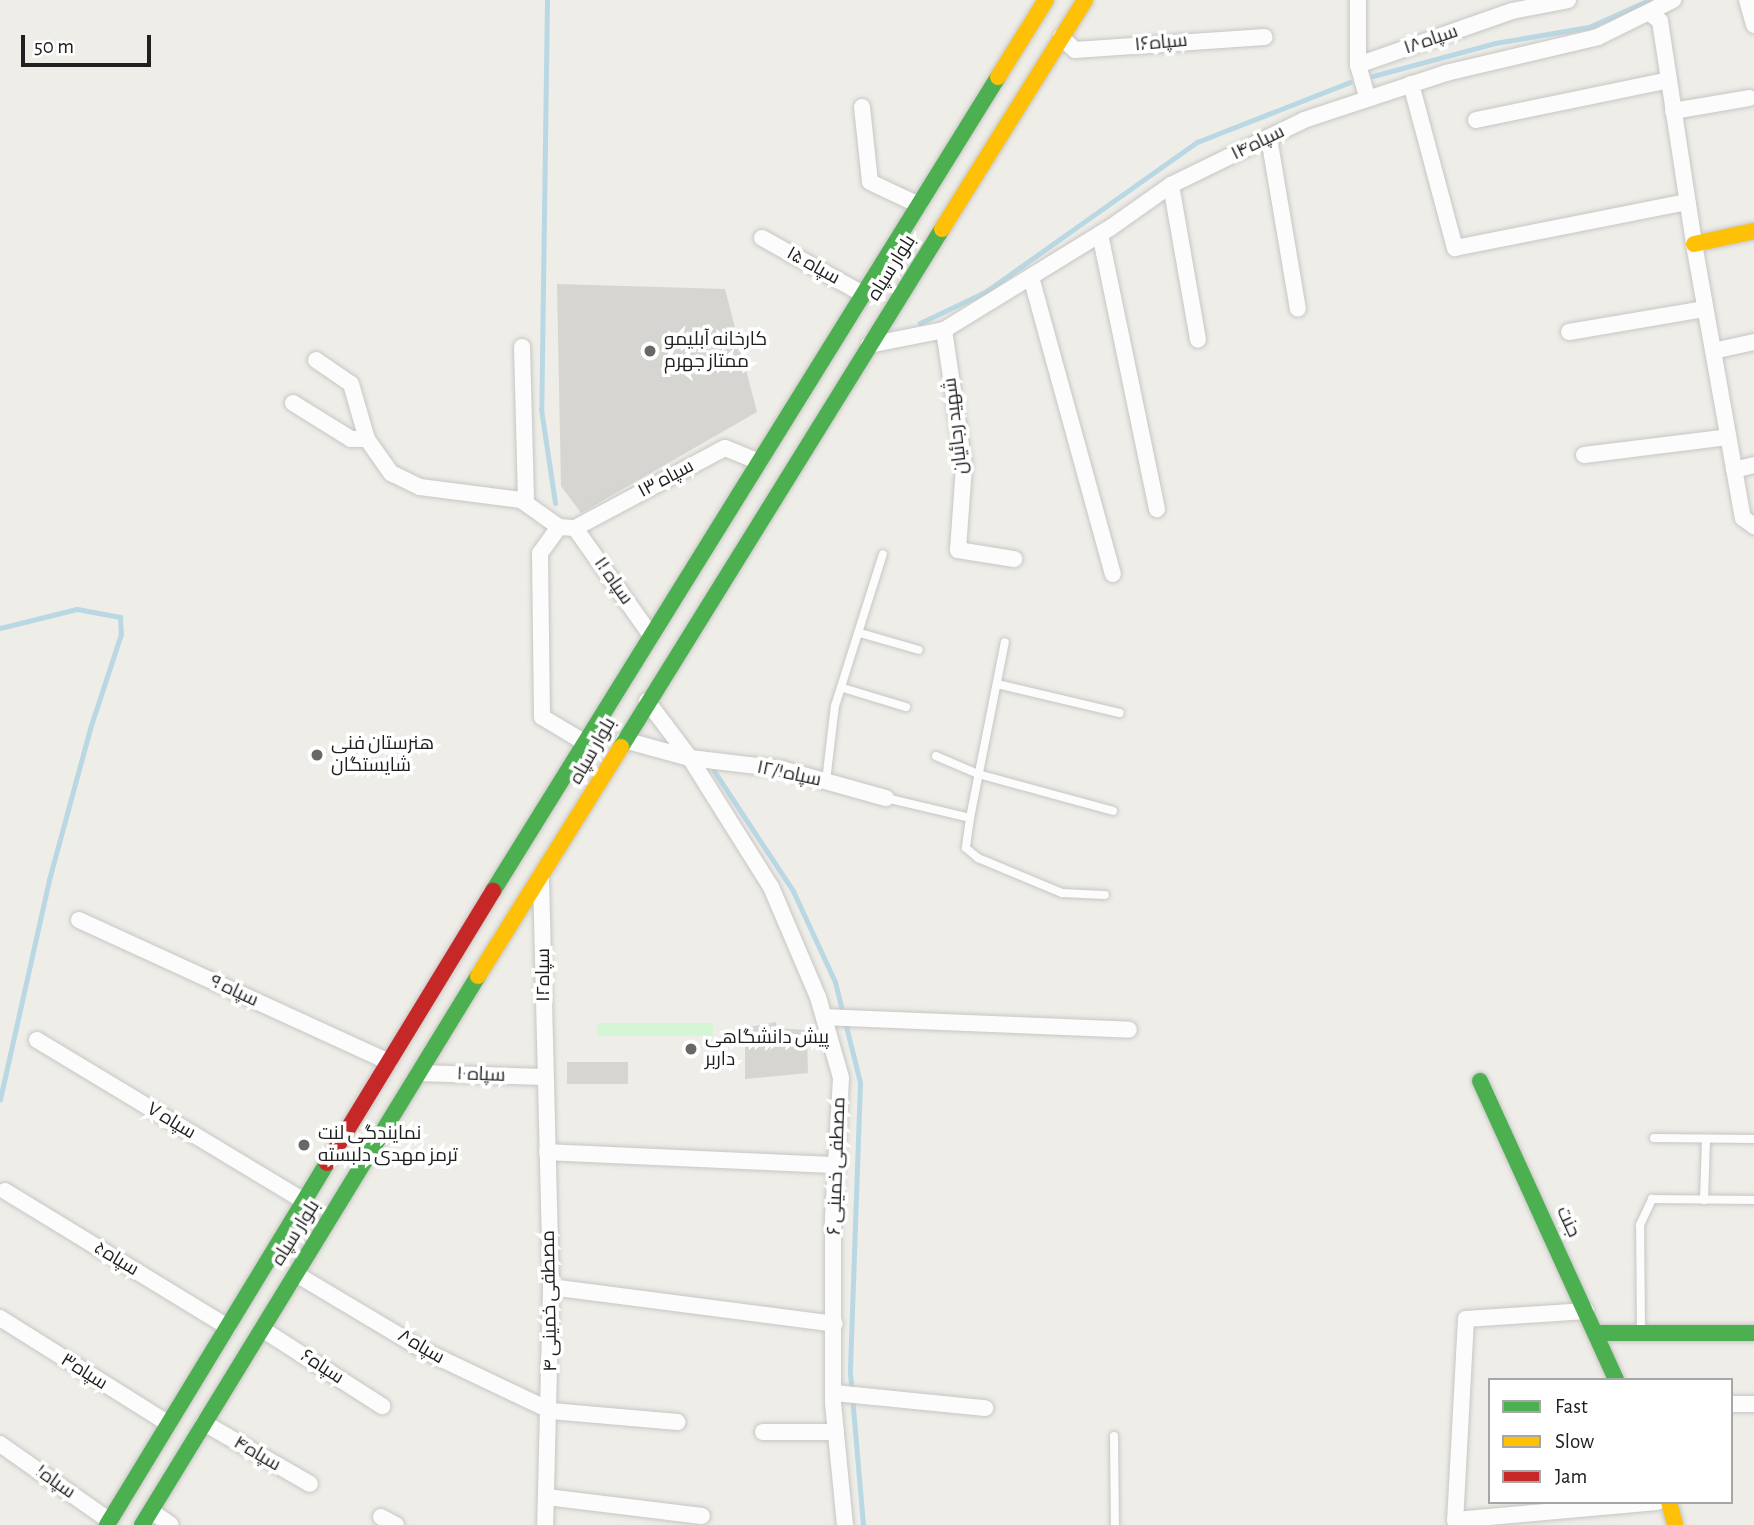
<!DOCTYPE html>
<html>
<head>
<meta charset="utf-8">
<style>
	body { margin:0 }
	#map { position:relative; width:1754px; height:1525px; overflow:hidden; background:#eeede8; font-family:"Alegreya Sans",Cairo,sans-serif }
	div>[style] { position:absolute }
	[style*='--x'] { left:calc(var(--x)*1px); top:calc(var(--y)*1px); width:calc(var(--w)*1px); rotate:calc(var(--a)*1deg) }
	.park>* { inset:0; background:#d4f6d7; transform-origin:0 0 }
	.stream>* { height:5px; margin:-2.5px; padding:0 2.5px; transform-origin:2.5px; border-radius:2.5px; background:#b9d8e4 }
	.building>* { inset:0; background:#d6d5d1; transform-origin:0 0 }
	.roads { filter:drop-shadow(0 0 2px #c7c6c4) drop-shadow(0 0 2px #c7c6c4) }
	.lane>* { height:8px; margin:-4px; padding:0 4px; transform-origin:4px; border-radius:4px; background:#fcfcfc }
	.street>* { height:16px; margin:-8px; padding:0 8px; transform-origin:8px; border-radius:8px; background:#fcfcfc }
	.fast>* { height:16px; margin:-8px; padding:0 8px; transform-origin:8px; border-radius:8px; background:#4caf50 }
	.slow>* { height:16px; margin:-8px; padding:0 8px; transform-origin:8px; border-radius:8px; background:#ffc107 }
	.jam>* { height:16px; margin:-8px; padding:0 8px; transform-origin:8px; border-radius:8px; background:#c62828 }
	.dots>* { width:19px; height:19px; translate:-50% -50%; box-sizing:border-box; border:4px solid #fff; border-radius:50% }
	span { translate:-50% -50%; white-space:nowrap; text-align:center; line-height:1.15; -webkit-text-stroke:7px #fff; paint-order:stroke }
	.street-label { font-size:19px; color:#202020 }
	.poi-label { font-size:19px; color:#202020 }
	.left { translate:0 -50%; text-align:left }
	.legend { position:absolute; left:1488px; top:1378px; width:245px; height:126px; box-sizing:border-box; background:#fff; border:2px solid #a6a6a6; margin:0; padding:9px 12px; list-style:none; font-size:21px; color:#202020 }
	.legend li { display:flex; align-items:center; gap:14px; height:35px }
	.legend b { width:35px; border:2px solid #a6a6a6 }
	.scale { position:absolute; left:21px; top:35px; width:130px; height:32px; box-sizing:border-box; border:4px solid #202020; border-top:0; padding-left:9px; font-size:21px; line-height:24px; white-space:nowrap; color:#202020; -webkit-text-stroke:5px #fff; paint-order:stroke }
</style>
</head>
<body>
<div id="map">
	<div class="park">
		<i style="left:597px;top:1023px;width:116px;height:13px"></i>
	</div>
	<div class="stream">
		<i style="--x:547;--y:0;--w:409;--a:90.8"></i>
		<i style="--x:541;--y:409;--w:95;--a:81.5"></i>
		<i style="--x:1373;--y:76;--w:126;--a:-15.1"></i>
		<i style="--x:1495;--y:43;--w:95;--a:-9.7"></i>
		<i style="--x:1589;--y:27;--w:66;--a:-24.2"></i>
		<i style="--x:920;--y:323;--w:72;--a:-25.5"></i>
		<i style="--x:985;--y:292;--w:260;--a:-35.3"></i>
		<i style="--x:1197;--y:142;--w:164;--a:-21.4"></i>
		<i style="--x:0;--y:628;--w:79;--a:-13.9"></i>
		<i style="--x:77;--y:609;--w:44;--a:10.5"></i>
		<i style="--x:120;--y:617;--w:17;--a:87"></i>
		<i style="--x:121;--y:634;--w:96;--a:108.2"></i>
		<i style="--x:91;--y:725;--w:161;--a:105.2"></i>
		<i style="--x:49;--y:880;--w:225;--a:102.6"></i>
		<i style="--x:714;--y:771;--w:144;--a:56.6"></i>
		<i style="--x:793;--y:891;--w:100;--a:65.2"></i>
		<i style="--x:835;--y:982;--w:103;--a:76"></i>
		<i style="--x:860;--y:1082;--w:291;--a:92"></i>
		<i style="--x:850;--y:1373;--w:153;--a:85.1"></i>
	</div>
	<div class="building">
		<i style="clip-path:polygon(557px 284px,725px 289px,757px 412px,581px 513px,561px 486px)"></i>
		<i style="clip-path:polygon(776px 1022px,777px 1028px,807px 1030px,808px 1073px,745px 1079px,745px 1028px)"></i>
		<i style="left:628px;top:1062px;width:22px;height:61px;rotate:90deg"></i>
	</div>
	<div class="roads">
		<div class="lane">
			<i style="--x:860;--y:633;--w:61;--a:16.1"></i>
			<i style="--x:997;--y:684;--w:126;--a:13.3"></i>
			<i style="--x:843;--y:688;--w:66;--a:16.8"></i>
			<i style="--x:936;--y:756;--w:46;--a:23.2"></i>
			<i style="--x:978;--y:774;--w:140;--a:15.3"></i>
			<i style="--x:826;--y:781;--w:76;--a:-83.2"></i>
			<i style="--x:835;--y:706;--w:159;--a:-72.5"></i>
			<i style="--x:886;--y:798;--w:86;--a:13.4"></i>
			<i style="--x:970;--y:818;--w:179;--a:-78.8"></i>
			<i style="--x:970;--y:818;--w:30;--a:98"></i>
			<i style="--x:966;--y:848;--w:16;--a:40"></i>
			<i style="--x:978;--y:858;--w:91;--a:22.6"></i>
			<i style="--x:1062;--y:893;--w:43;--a:2.7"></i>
			<i style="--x:1654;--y:1138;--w:100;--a:0.6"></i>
			<i style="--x:1704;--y:1200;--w:61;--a:-88.1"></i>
			<i style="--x:1641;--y:1330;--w:105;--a:-90.5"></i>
			<i style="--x:1640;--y:1225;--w:29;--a:-65"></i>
			<i style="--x:1652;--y:1199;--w:102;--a:0.6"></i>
			<i style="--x:1114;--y:1436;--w:89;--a:89.4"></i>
		</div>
		<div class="street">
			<i style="--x:1358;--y:0;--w:65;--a:90"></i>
			<i style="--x:1358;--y:65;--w:163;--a:-19.3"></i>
			<i style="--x:1512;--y:11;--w:57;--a:-11.1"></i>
			<i style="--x:1747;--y:0;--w:26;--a:74"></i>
			<i style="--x:1650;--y:13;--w:13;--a:39"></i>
			<i style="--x:1660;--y:21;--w:226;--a:81.3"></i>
			<i style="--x:1694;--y:244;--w:278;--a:79.9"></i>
			<i style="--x:1743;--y:518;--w:14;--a:36"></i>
			<i style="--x:1061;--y:37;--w:19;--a:43"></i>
			<i style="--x:1075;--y:50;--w:190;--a:-3.9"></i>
			<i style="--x:1358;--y:65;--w:33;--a:74"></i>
			<i style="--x:1411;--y:84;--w:170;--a:75"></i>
			<i style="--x:1455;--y:248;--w:237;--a:-11.2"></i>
			<i style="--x:862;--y:107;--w:75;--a:83.9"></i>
			<i style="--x:870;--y:182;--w:54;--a:25.1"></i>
			<i style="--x:1673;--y:111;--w:77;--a:-9.7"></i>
			<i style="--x:1476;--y:120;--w:197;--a:-11.7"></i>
			<i style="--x:1269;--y:138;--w:173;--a:80.4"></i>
			<i style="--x:1171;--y:185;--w:157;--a:80.1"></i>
			<i style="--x:1100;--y:234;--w:281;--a:78.3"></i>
			<i style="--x:762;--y:238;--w:115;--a:29"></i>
			<i style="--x:1031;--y:277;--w:308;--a:74.6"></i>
			<i style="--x:944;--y:330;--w:137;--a:81.6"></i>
			<i style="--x:964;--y:466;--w:84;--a:94.1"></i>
			<i style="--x:958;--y:550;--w:57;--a:9.1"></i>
			<i style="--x:1569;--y:332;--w:138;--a:-9.6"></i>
			<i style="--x:869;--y:345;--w:76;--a:-11.3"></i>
			<i style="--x:944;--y:330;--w:195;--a:-31.6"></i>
			<i style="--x:1110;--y:228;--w:75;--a:-35.2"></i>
			<i style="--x:1171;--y:185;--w:148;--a:-26"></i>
			<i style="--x:1304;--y:120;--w:150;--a:-18.3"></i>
			<i style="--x:1446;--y:73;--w:156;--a:-13.3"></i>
			<i style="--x:1598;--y:37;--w:84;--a:-26.3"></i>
			<i style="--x:522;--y:347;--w:156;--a:88.5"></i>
			<i style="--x:1713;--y:351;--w:42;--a:-12.4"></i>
			<i style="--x:316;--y:360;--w:42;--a:34.4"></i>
			<i style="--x:351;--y:384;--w:57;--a:73.8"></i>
			<i style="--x:293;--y:403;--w:68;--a:31.8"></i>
			<i style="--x:351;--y:439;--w:16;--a:0"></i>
			<i style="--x:367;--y:439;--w:42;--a:54.8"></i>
			<i style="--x:391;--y:473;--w:32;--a:26"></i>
			<i style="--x:420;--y:487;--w:102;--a:7.3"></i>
			<i style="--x:521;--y:500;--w:47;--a:35.4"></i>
			<i style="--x:559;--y:527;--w:16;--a:4"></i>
			<i style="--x:1584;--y:455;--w:145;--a:-7.1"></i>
			<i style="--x:1734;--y:470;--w:21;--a:-14"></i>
			<i style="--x:559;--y:527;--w:32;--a:126"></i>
			<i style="--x:540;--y:553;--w:164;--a:89.3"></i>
			<i style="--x:542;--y:717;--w:49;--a:30.8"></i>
			<i style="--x:575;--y:528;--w:170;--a:-28.1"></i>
			<i style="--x:725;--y:448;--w:37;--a:22"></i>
			<i style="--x:575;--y:528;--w:130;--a:54.7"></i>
			<i style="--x:647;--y:701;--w:71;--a:53"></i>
			<i style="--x:690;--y:758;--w:152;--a:57.9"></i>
			<i style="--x:771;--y:887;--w:120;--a:66.9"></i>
			<i style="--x:818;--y:997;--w:84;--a:74.1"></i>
			<i style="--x:841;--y:1078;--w:139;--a:93.3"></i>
			<i style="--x:833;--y:1217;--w:186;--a:90"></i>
			<i style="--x:833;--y:1403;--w:123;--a:84.4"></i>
			<i style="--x:624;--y:740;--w:68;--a:15.3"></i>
			<i style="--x:690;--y:758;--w:93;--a:6.8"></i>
			<i style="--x:782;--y:769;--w:108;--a:15.6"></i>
			<i style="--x:541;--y:877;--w:410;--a:88.6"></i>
			<i style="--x:551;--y:1287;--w:238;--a:91.4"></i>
			<i style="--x:79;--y:920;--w:341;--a:24.6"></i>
			<i style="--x:824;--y:1017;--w:305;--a:2.4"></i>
			<i style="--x:37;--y:1040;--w:312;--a:31.1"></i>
			<i style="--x:419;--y:1073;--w:125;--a:1.8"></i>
			<i style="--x:547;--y:1152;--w:289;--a:2.6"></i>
			<i style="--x:5;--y:1191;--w:261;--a:31.4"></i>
			<i style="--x:296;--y:1274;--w:152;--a:30.8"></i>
			<i style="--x:427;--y:1352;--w:137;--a:25.4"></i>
			<i style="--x:551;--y:1411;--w:127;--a:5"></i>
			<i style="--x:551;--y:1287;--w:286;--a:7.4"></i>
			<i style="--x:1586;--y:1311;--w:120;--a:176.2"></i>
			<i style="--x:1466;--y:1319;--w:201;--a:93.1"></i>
			<i style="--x:1455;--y:1520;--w:203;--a:-5.1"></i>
			<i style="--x:0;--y:1318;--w:199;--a:32.1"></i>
			<i style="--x:262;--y:1329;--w:143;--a:32.7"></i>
			<i style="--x:834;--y:1393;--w:152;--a:5.7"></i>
			<i style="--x:1731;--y:1404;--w:23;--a:0"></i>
			<i style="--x:204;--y:1423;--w:122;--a:29.9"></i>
			<i style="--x:763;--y:1432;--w:73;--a:0"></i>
			<i style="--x:0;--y:1444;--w:134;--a:35"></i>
			<i style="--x:547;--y:1497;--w:156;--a:7"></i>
			<i style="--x:151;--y:1511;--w:24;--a:35"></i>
			<i style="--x:381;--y:1517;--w:17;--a:28"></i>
		</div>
		<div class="fast">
			<i style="--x:621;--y:747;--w:609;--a:-58.21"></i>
			<i style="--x:493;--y:891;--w:958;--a:-58.18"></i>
			<i style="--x:1480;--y:1081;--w:328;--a:65.5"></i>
			<i style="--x:1596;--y:1333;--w:158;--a:0"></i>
			<i style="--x:107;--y:1525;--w:424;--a:-58.7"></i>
			<i style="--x:142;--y:1525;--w:644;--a:-58.53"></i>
		</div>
		<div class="slow">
			<i style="--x:998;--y:77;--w:91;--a:-58.1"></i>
			<i style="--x:942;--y:229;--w:270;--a:-58"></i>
			<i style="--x:1694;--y:244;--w:61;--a:-12.2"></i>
			<i style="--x:478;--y:976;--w:270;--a:-58"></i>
			<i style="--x:1669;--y:1502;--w:24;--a:75"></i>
		</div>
		<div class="jam">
			<i style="--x:327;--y:1163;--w:319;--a:-58.6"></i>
		</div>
	</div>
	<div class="dots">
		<i style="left:650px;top:351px;background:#686866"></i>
		<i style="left:317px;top:755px;background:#686866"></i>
		<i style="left:691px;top:1049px;background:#686866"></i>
		<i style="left:304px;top:1145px;background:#686866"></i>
	</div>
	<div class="street-label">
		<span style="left:1431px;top:40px;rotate:-19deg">سپاه۱۸</span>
		<span style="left:1161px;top:43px;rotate:-5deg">سپاه۱۶</span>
		<span style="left:1258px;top:143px;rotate:-26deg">سپاه۱۴</span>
		<span style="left:813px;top:266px;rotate:29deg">سپاه ۱۵</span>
		<span style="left:892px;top:268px;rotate:-58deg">بلوار سپاه</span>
		<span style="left:956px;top:426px;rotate:-97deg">شهید رجائیان</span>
		<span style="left:666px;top:479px;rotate:-28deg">سپاه ۱۳</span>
		<span style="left:613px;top:581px;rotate:55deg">سپاه ۱۱</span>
		<span style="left:593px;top:751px;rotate:-60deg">بلوار سپاه</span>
		<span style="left:789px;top:774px;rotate:12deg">سپاه۱۲/۱</span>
		<span style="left:544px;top:975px;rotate:-90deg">سپاه۱۲</span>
		<span style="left:234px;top:991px;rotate:25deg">سپاه ۹</span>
		<span style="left:481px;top:1075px;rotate:2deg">سپاه۱۰</span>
		<span style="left:171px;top:1121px;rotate:31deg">سپاه ۷</span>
		<span style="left:837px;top:1166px;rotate:-88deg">مصطفی خمینی ۶</span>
		<span style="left:1568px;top:1222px;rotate:65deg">جنت</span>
		<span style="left:296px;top:1233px;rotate:-58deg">بلوار سپاه</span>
		<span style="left:116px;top:1259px;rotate:31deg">سپاه۵</span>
		<span style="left:550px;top:1301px;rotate:-91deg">مصطفی خمینی ۴</span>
		<span style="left:421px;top:1347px;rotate:30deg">سپاه۸</span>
		<span style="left:322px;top:1367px;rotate:33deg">سپاه۶</span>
		<span style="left:84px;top:1372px;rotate:32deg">سپاه۳</span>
		<span style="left:257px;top:1454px;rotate:30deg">سپاه۴</span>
		<span style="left:55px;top:1482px;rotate:35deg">سپاه۱</span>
	</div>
	<div class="poi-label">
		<span class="left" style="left:664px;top:351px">کارخانه آبلیمو<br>ممتاز جهرم</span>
		<span class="left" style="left:331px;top:755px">هنرستان فنی<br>شایستگان</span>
		<span class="left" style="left:705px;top:1049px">پیش دانشگاهی<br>داربر</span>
		<span class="left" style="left:318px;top:1145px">نمایندگی لنت<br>ترمز مهدی دلبسته</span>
	</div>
	<ul class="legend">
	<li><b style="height:9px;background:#4caf50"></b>Fast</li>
	<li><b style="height:9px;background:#ffc107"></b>Slow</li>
	<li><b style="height:9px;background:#c62828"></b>Jam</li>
	</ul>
	<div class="scale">50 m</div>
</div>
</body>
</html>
